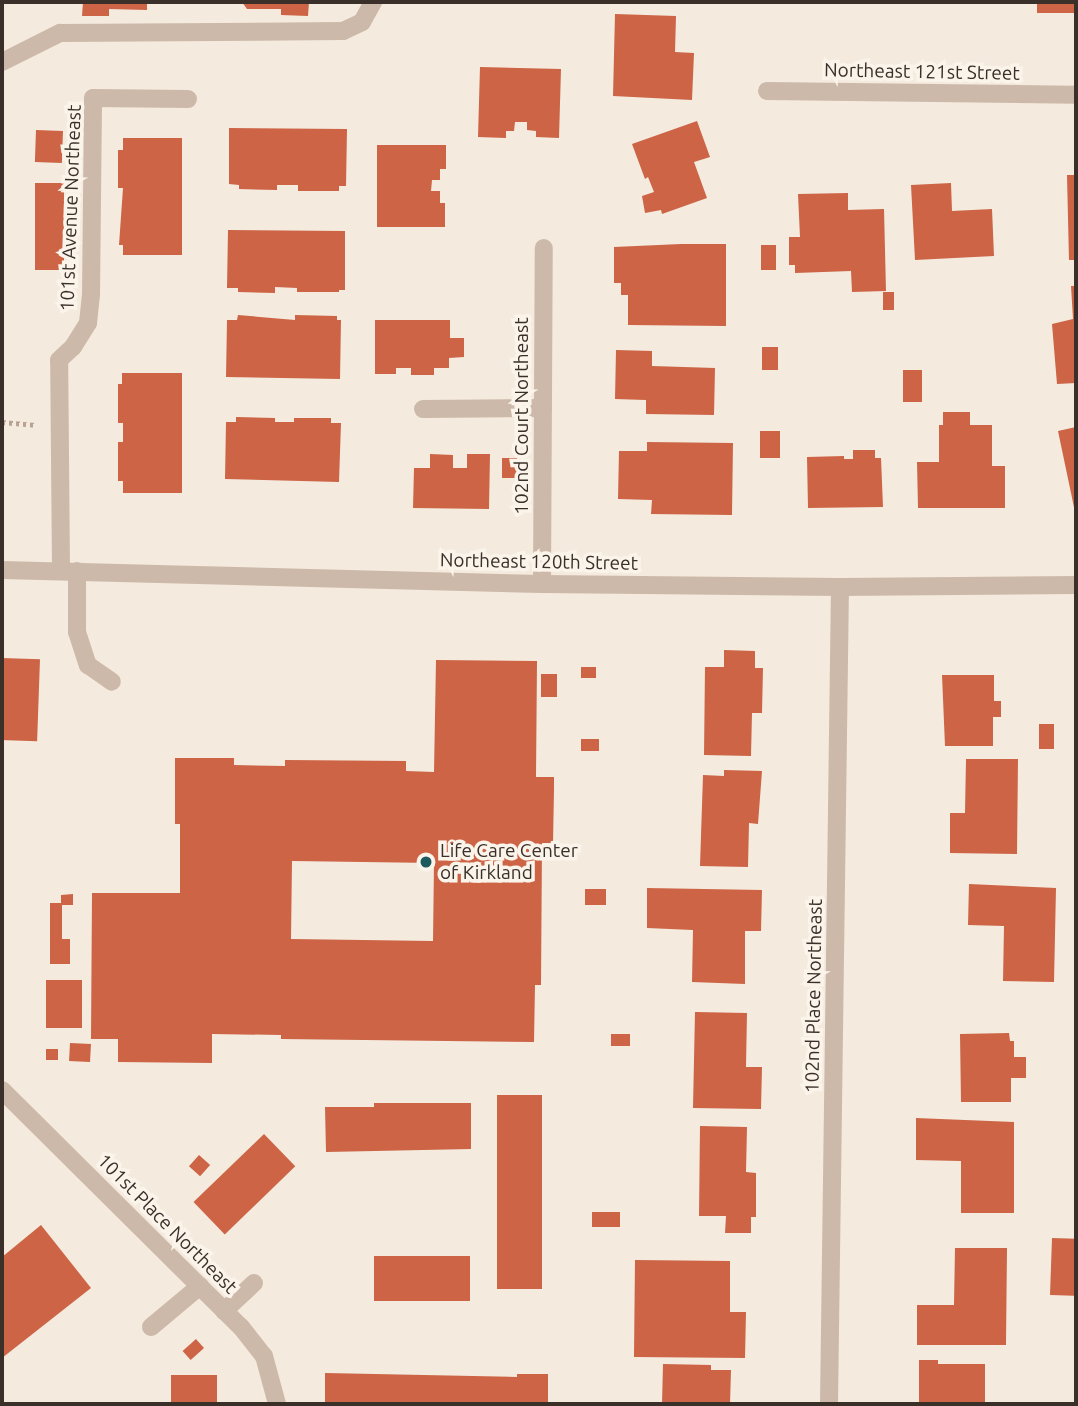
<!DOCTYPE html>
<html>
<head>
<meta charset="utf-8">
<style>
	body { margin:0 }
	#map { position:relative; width:1078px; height:1406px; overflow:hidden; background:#f4eade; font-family:Ubuntu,sans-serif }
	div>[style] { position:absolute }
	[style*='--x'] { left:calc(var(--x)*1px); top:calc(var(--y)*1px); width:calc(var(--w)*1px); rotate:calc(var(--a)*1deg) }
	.building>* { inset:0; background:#cc6445; transform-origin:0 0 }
	.path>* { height:4.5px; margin-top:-2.25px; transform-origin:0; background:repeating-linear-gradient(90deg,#b9a393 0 3.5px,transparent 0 7px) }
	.lane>* { height:18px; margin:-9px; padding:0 9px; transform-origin:9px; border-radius:9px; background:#cdb9a9 }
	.street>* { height:18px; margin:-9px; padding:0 9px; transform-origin:9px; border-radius:9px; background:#cdb9a9 }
	.dots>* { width:19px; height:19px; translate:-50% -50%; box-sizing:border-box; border:4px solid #fbf4eb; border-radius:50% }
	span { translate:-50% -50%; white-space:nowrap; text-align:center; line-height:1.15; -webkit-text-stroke:7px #fbf4eb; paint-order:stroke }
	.street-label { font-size:19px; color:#3a2f29 }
	.poi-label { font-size:19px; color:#3a2f29 }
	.left { translate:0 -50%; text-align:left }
	.frame { position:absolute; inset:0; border:4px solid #3a2f29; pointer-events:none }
</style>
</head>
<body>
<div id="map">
	<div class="building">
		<i style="clip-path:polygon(83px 2px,147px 2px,147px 10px,109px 9px,109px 16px,82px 16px)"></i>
		<i style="clip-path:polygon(242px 2px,309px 2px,308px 16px,281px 15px,281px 9px,247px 9px)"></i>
		<i style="left:1037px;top:2px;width:39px;height:11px"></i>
		<i style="clip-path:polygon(615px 14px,676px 16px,675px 52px,694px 53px,692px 100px,613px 96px)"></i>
		<i style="clip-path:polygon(480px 67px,561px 69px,559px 138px,536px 137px,536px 131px,527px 130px,527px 122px,515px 122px,514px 131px,506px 131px,506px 138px,478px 137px)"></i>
		<i style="clip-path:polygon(697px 121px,710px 157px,694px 162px,707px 198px,662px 214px,661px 210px,645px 213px,642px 196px,654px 192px,648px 177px,645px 179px,632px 144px)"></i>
		<i style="clip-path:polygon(229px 128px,347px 129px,346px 186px,339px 186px,339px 191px,298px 191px,298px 185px,277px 185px,277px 190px,239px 189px,239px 185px,229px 184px)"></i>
		<i style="left:36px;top:130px;width:27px;height:32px;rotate:2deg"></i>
		<i style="clip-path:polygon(123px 138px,182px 138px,182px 255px,123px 255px,123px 245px,119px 245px,123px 188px,118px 188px,118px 150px,123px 150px)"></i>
		<i style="clip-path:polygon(377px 145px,446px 145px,446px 169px,440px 169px,440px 180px,432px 180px,431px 191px,440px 191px,440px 203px,445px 203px,445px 227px,377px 227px)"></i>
		<i style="clip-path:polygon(1067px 175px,1076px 175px,1076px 260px,1069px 260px)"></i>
		<i style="left:35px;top:183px;width:29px;height:87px"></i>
		<i style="clip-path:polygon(951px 183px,952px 211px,992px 209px,994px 256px,915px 260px,911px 185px)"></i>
		<i style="clip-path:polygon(848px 193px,848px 210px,884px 209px,886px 291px,852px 292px,851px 271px,795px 273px,795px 265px,789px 265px,789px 237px,800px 237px,798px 194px)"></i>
		<i style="clip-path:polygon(228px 230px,345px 231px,345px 290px,339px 290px,339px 292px,297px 292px,297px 288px,275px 287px,275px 293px,238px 292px,238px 288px,227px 288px)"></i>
		<i style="clip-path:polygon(681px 244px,726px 244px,726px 326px,628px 325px,628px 295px,621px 295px,621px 283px,614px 283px,614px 247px)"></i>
		<i style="left:761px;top:245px;width:15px;height:25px"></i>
		<i style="clip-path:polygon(1071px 286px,1076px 286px,1076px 383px,1057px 384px,1052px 324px,1073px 319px)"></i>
		<i style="left:883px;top:292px;width:11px;height:18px"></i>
		<i style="clip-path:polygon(238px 315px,295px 320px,295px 315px,337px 316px,337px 320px,341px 320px,340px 379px,226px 377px,227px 320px,237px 320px)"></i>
		<i style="clip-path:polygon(375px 320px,450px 320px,450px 338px,464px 338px,464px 357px,449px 358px,449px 368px,434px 368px,434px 375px,411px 375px,411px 368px,396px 368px,396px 374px,375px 374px)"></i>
		<i style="left:778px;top:347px;width:23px;height:16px;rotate:90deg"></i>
		<i style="clip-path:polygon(616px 350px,652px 351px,652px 366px,715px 368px,714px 415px,646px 414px,646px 400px,615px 399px)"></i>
		<i style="left:922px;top:370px;width:32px;height:19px;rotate:90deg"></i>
		<i style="clip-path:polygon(122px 373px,182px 373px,182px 493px,123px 493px,123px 481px,118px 481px,118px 442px,123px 442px,123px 423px,118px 423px,118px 384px,122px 384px)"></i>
		<i style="clip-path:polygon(943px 412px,970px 412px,970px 425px,992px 425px,992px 466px,1005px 466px,1005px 508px,918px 508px,917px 462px,939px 462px,939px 425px,943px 425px)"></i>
		<i style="clip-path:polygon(236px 417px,275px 418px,275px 422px,294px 422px,294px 418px,331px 418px,331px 423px,341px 423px,339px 482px,225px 479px,226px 422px,236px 422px)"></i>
		<i style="clip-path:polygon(1076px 427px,1076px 512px,1075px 512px,1058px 431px)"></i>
		<i style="left:780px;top:431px;width:27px;height:20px;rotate:90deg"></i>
		<i style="clip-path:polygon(647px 442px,733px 443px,732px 515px,651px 514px,652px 500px,618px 499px,619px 451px,647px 451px)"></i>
		<i style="clip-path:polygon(853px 450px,875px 450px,875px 458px,881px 458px,883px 507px,808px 508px,807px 457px,844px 456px,844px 459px,853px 459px)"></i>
		<i style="clip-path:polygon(430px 454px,453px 455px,453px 468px,467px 468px,467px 454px,490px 454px,489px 509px,413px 508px,414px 468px,430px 468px)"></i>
		<i style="left:502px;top:458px;width:15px;height:20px"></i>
		<i style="clip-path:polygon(724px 650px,755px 651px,755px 668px,763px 668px,762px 713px,752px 713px,751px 756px,704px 755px,705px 667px,724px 667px)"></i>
		<i style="left:2px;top:658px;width:38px;height:82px;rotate:2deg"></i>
		<i style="clip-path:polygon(evenodd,436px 660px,537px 661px,536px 777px,554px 777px,554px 790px,553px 843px,542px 843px,541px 985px,535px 985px,534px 1042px,281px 1039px,281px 1035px,212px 1034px,212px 1063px,118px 1062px,118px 1039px,91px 1039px,92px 893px,180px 893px,180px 824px,175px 824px,175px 758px,234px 758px,234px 765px,285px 766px,285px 760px,406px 761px,406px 771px,434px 772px,436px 660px,292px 861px,434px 863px,433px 941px,291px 939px,292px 861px)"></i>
		<i style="left:581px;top:667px;width:15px;height:11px"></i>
		<i style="left:541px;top:674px;width:16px;height:23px"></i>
		<i style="clip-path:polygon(942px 675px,994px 675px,994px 701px,1001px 701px,1001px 717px,993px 717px,993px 746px,945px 746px)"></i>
		<i style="left:1039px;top:724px;width:15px;height:25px"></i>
		<i style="left:581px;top:739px;width:18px;height:12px"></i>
		<i style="clip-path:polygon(966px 759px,1018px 759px,1017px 854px,950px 853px,950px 813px,965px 813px)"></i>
		<i style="clip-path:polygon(724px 770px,762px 771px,758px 824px,749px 823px,748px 867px,700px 866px,703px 775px,724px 776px)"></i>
		<i style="clip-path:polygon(969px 884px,1056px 888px,1054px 982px,1003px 981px,1004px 926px,968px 925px)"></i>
		<i style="clip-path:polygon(647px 888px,762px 890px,761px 931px,745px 931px,745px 984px,692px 982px,693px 930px,647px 928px)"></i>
		<i style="left:585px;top:889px;width:21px;height:16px"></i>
		<i style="clip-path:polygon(73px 894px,73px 905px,62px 905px,62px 939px,70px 939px,70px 964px,50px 964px,50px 903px,61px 903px,61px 895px)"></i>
		<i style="left:46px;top:980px;width:36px;height:48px"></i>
		<i style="clip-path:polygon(695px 1012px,747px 1013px,746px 1067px,762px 1067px,761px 1109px,693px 1108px)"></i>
		<i style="clip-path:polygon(1009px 1033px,1010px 1041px,1014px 1041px,1014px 1057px,1026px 1057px,1026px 1078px,1011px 1078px,1011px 1102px,961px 1102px,960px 1034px)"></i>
		<i style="left:611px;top:1034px;width:19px;height:12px"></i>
		<i style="left:70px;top:1043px;width:21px;height:18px;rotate:3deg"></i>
		<i style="left:46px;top:1049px;width:12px;height:11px"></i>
		<i style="left:497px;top:1095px;width:45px;height:194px"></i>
		<i style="clip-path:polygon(374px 1103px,471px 1103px,471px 1149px,326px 1152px,325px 1107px,374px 1107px)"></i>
		<i style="clip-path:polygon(916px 1118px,1014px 1122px,1014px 1213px,961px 1213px,961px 1161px,916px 1160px)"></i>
		<i style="clip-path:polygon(700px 1126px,747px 1127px,746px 1172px,756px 1173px,756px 1217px,751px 1217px,751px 1233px,725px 1233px,726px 1216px,699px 1216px)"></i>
		<i style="left:264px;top:1134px;width:45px;height:98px;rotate:46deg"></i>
		<i style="left:199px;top:1155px;width:15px;height:15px;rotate:42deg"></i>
		<i style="left:592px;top:1212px;width:28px;height:15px"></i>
		<i style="clip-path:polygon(41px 1225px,91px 1288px,2px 1358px,2px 1257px)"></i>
		<i style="left:1052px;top:1238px;width:24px;height:57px;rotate:2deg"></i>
		<i style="clip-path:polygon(955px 1248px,1007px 1248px,1006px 1345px,917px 1345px,917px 1305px,954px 1305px)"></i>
		<i style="left:374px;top:1256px;width:96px;height:45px"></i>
		<i style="clip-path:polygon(635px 1260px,730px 1261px,730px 1312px,746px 1312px,745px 1358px,634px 1357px)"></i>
		<i style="left:196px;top:1339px;width:12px;height:18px;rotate:48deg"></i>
		<i style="clip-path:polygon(919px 1360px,938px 1360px,938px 1364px,985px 1364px,985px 1404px,919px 1402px)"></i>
		<i style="clip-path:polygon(663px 1364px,711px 1365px,711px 1370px,731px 1370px,730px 1404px,662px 1404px)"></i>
		<i style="clip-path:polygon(325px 1373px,517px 1377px,517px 1374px,548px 1374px,548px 1404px,325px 1404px)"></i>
		<i style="left:171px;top:1375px;width:46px;height:29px"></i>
	</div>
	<div class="path">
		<i style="--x:2;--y:422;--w:33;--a:5"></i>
	</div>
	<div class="lane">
		<i style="--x:423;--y:409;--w:120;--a:-0.5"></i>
		<i style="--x:77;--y:571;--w:61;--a:90"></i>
		<i style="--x:77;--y:632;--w:35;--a:72"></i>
		<i style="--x:88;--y:665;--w:29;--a:35"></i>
		<i style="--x:224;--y:1311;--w:41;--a:-43"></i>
		<i style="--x:151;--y:1327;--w:64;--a:-39.9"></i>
	</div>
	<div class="street">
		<i style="--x:2;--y:62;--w:65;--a:-26.6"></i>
		<i style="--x:60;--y:33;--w:283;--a:-0.4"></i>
		<i style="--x:343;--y:31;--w:21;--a:-25"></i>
		<i style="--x:362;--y:22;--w:23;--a:-61"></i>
		<i style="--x:767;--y:91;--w:309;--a:0.7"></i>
		<i style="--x:2;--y:570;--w:540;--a:1.49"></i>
		<i style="--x:542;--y:584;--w:298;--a:0.6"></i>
		<i style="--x:840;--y:587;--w:236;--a:-0.5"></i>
		<i style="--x:61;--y:570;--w:210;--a:-90.5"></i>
		<i style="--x:59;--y:360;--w:19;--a:-43"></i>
		<i style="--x:73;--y:347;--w:28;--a:-58"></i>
		<i style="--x:88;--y:323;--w:28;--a:-84"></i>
		<i style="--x:91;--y:295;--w:197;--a:-89.4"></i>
		<i style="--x:93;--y:98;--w:95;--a:0.6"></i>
		<i style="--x:542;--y:584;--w:336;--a:-89.7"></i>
		<i style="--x:2;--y:1090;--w:337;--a:44.8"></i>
		<i style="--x:241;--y:1327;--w:37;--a:52"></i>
		<i style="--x:264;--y:1356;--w:50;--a:74.8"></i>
		<i style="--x:829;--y:1404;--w:817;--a:-89.23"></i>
	</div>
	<div class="dots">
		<i style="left:426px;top:862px;background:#1c5a5e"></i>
	</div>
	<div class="street-label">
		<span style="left:922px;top:72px;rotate:1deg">Northeast 121st Street</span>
		<span style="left:71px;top:208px;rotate:-88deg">101st Avenue Northeast</span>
		<span style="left:522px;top:416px;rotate:-90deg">102nd Court Northeast</span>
		<span style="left:539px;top:562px;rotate:1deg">Northeast 120th Street</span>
		<span style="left:814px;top:996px;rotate:-89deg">102nd Place Northeast</span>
		<span style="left:167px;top:1224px;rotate:45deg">101st Place Northeast</span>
	</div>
	<div class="poi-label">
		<span class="left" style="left:440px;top:862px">Life Care Center<br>of Kirkland</span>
	</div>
	<div class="frame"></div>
</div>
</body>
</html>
